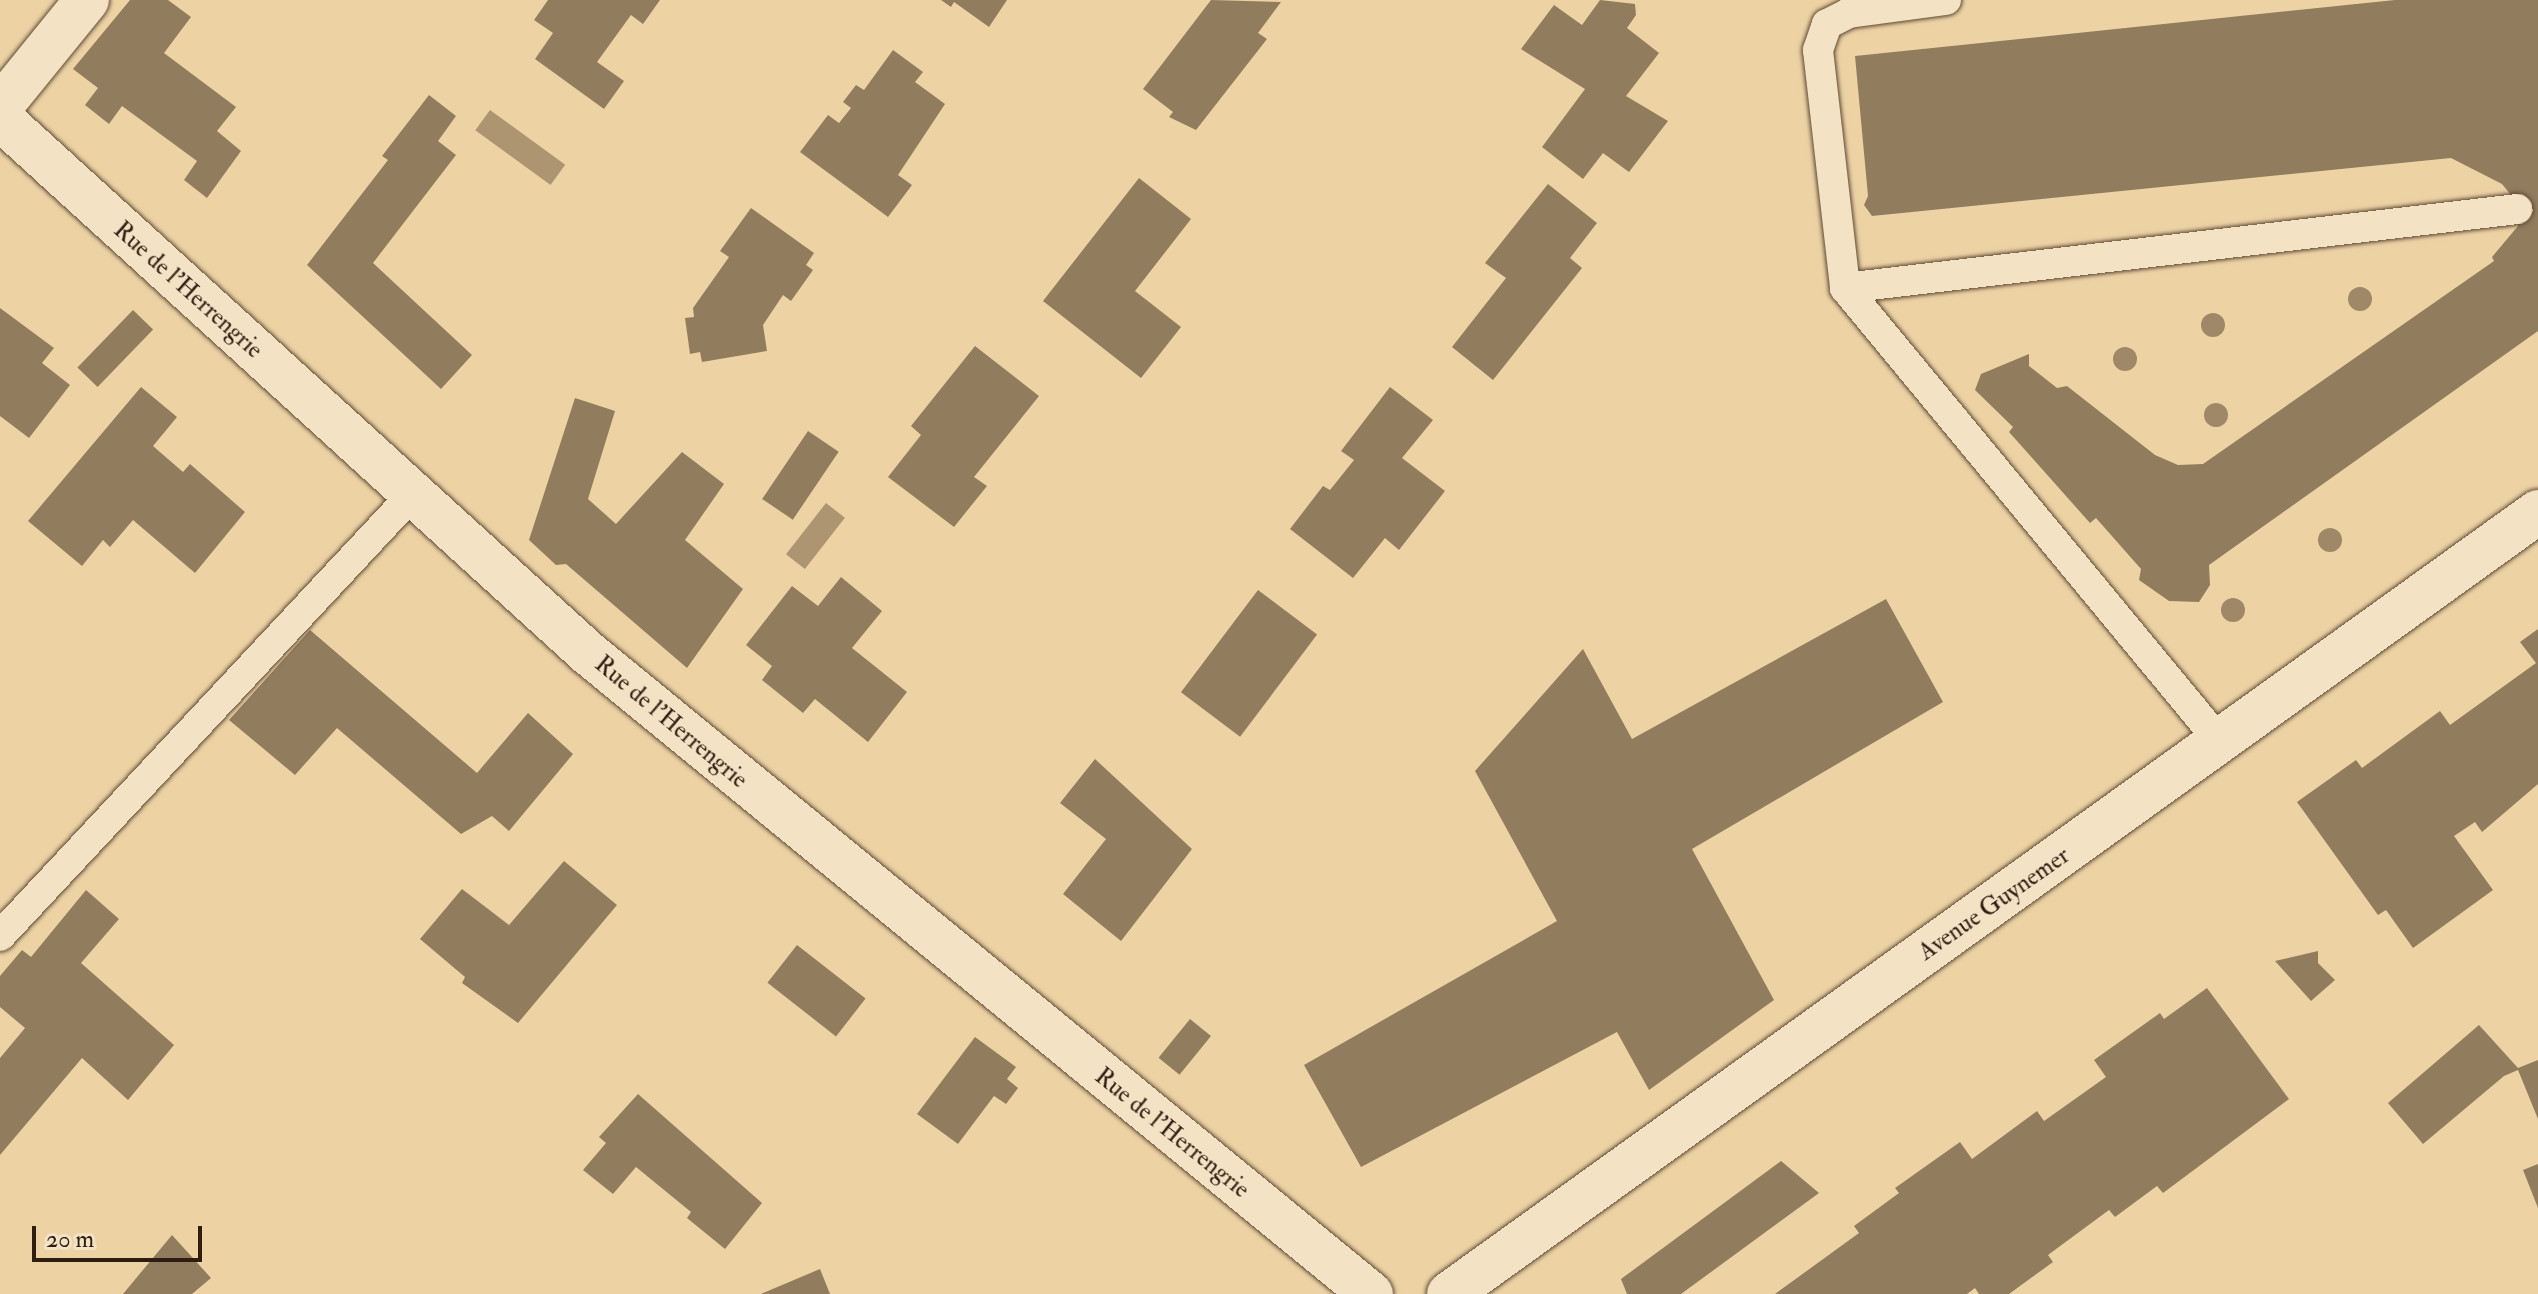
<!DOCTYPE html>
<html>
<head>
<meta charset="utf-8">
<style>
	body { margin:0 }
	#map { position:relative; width:2538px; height:1294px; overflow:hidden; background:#edd3a4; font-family:"IM FELL Double Pica",serif }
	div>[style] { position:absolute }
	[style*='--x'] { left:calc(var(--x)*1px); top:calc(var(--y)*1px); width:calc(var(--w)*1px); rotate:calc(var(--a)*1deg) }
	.water>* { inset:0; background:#ad9572; transform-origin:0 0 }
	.building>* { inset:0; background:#927c5e; transform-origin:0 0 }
	.roads { filter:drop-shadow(0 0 2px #5f4a36) drop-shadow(0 0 2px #5f4a36) }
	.lane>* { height:30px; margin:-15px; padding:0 15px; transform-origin:15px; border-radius:15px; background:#f3e2c4 }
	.street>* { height:44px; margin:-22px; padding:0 22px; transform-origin:22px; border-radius:22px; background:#f3e2c4 }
	.secondary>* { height:44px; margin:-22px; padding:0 22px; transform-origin:22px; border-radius:22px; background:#f3e2c4 }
	.trees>* { width:24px; height:24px; margin:-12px; border-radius:50%; background:#9f8868 }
	span { translate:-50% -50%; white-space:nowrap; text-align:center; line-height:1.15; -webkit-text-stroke:7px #f3e2c4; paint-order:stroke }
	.street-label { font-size:24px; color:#301d12 }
	.scale { position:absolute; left:32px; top:1226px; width:170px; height:36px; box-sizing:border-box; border:4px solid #301d12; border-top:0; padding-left:10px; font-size:24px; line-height:28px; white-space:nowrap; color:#301d12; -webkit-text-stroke:6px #f3e2c4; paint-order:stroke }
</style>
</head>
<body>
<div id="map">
	<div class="water">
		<i style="left:490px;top:110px;width:93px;height:25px;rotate:36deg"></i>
		<i style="left:826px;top:503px;width:24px;height:65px;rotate:38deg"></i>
	</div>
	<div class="building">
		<i style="clip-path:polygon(130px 0,168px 0,191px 17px,164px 53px,236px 107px,217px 131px,241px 151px,207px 198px,184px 180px,197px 161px,122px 106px,109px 124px,85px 105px,98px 88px,73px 69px)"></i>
		<i style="clip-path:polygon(548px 0,660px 0,643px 24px,631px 15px,597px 62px,624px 81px,604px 109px,535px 59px,553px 33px,534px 20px)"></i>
		<i style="clip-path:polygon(941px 0,1007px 0,989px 27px,954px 2px,951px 7px)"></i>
		<i style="clip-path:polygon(1211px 0,1281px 2px,1258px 33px,1267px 39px,1196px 130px,1169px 117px,1173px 112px,1143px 89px)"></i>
		<i style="clip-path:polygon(1600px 0,1635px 4px,1636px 15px,1627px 28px,1659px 53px,1626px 96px,1668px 121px,1629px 172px,1603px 153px,1583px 179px,1542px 147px,1585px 89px,1521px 49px,1554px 5px,1582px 25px)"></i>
		<i style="clip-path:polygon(2395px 0,2538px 0,2538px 331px,2209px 565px,2210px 585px,2199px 602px,2169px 601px,2139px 580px,2141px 569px,2096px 518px,2090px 523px,2009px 432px,2013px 427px,1975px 390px,1981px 374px,2029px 354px,2029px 366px,2057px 388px,2067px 386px,2155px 455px,2178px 465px,2203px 464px,2494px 261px,2492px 257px,2518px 226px,2515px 200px,2502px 184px,2451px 158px,1872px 216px,1864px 205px,1868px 196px,1855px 56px)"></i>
		<i style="clip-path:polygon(893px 50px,923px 72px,915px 82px,945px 104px,898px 175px,912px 185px,888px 217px,800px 152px,828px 115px,839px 123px,851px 108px,843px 102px,856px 85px,864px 90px)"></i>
		<i style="clip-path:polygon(429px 95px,456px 116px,438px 141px,456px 155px,373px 263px,472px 355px,441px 389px,307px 265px,388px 160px,382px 156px)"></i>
		<i style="clip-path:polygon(1139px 178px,1191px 219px,1135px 291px,1181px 327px,1141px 378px,1043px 301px)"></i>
		<i style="clip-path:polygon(1548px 184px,1597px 223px,1570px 258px,1582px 268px,1493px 380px,1452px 347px,1506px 278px,1485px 263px)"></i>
		<i style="clip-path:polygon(751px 208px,814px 253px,806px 265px,813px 270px,791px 301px,783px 295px,763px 325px,767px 351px,702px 362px,700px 352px,690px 354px,685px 318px,694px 317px,693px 308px,729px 257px,720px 251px)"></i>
		<i style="clip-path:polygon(0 308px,54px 348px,42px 363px,70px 385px,29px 438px,0 416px)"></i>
		<i style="left:133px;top:310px;width:28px;height:80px;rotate:44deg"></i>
		<i style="clip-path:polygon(975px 346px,1039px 396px,974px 477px,987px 486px,954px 527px,888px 477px,921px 435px,911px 426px)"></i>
		<i style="clip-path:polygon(141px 387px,177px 417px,153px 446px,183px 472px,190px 464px,245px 512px,195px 573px,133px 520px,110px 547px,103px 540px,82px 566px,28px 521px)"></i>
		<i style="clip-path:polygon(1390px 387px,1433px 420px,1402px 458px,1445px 491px,1399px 550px,1385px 538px,1353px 578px,1290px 529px,1323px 486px,1330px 490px,1354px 460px,1341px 451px)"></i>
		<i style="clip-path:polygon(575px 398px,615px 411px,588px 499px,616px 524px,682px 452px,724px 484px,685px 540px,743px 589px,687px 668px,566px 564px,556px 565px,529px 540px)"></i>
		<i style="left:808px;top:431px;width:37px;height:82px;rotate:34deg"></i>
		<i style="clip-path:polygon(841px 577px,882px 611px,852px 648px,907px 692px,868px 742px,815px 699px,803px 713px,762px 680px,772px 666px,746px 645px,792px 586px,818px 606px)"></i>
		<i style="left:1258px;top:590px;width:74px;height:128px;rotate:37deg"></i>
		<i style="clip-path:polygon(1886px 599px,1943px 702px,1692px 849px,1774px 1000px,1649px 1090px,1617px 1032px,1361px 1167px,1304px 1065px,1557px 921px,1475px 771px,1583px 649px,1632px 739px)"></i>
		<i style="clip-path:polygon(2538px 629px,2538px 784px,2482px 832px,2475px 822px,2454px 836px,2493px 890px,2413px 948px,2386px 910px,2378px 915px,2297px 802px,2356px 760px,2362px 768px,2440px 711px,2450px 725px,2536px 663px,2520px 642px)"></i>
		<i style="clip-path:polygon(310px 630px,477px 773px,528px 713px,573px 754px,509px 831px,492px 816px,461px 834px,337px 728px,295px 775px,229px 720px)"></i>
		<i style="clip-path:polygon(1095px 759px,1192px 849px,1121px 941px,1063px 894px,1106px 839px,1060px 803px)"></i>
		<i style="clip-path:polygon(564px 861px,617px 905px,518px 1023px,462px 983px,465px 977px,420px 939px,462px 889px,509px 925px)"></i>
		<i style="clip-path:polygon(86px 890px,119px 919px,81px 963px,174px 1045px,128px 1100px,82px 1058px,0 1155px,0 1058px,25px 1028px,0 1007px,0 976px,22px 950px,31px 957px)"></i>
		<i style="left:797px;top:945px;width:87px;height:48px;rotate:38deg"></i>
		<i style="clip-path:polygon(2318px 951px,2318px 963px,2335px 980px,2311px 1001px,2275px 961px)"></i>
		<i style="clip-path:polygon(2207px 988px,2289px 1099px,2163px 1193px,2157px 1186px,2115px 1217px,2109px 1210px,2048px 1255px,2053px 1262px,2009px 1294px,1979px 1294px,1975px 1288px,1967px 1294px,1775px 1294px,1859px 1233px,1854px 1226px,1899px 1193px,1895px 1188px,1960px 1142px,1972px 1159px,2037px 1111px,2044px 1121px,2106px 1077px,2094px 1060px,2160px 1013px,2164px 1019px)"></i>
		<i style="left:1190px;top:1019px;width:27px;height:50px;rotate:39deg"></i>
		<i style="clip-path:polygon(2479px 1025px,2518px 1068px,2538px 1060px,2538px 1119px,2518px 1070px,2504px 1076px,2423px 1144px,2388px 1103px)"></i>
		<i style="clip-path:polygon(975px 1037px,1016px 1067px,1007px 1079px,1018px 1088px,1006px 1104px,994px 1096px,958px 1144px,917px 1114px)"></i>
		<i style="clip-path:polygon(638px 1094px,762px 1203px,725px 1249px,687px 1218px,691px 1212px,636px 1167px,613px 1194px,583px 1170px,606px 1143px,599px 1137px)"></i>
		<i style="clip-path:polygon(1781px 1161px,1819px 1193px,1681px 1294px,1627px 1294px,1621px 1279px)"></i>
		<i style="clip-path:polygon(2538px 1164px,2538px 1208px,2523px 1170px)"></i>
		<i style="clip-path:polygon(172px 1235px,211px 1278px,192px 1294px,123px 1294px)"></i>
		<i style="clip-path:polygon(820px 1269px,830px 1294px,761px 1294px)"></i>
	</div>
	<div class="roads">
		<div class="lane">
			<i style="--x:1946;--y:0;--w:98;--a:172.4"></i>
			<i style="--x:1849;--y:13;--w:25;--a:153"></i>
			<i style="--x:1827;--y:24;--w:28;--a:109"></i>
			<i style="--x:1818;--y:50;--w:240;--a:83.5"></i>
			<i style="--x:1845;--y:288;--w:590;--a:50.43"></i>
			<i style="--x:1845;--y:288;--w:677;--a:-6.7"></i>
			<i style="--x:0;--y:936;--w:604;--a:-46.95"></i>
		</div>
		<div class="street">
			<i style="--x:0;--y:107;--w:138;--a:-50.9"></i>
		</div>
		<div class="secondary">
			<i style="--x:0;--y:118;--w:795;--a:42.3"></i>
			<i style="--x:588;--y:653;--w:1012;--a:39.31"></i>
			<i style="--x:1449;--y:1294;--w:1341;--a:-35.68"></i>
		</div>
	</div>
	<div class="trees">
		<i style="left:2360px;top:299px"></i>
		<i style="left:2213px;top:325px"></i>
		<i style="left:2125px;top:359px"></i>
		<i style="left:2216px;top:415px"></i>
		<i style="left:2330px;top:540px"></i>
		<i style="left:2233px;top:610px"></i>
	</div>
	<div class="street-label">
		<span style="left:188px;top:290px;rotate:42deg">Rue de l'Herrengrie</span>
		<span style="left:671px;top:722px;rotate:40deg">Rue de l'Herrengrie</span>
		<span style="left:1994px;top:904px;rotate:-35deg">Avenue Guynemer</span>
		<span style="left:1172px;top:1133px;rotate:39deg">Rue de l'Herrengrie</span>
	</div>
	<div class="scale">20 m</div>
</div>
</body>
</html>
